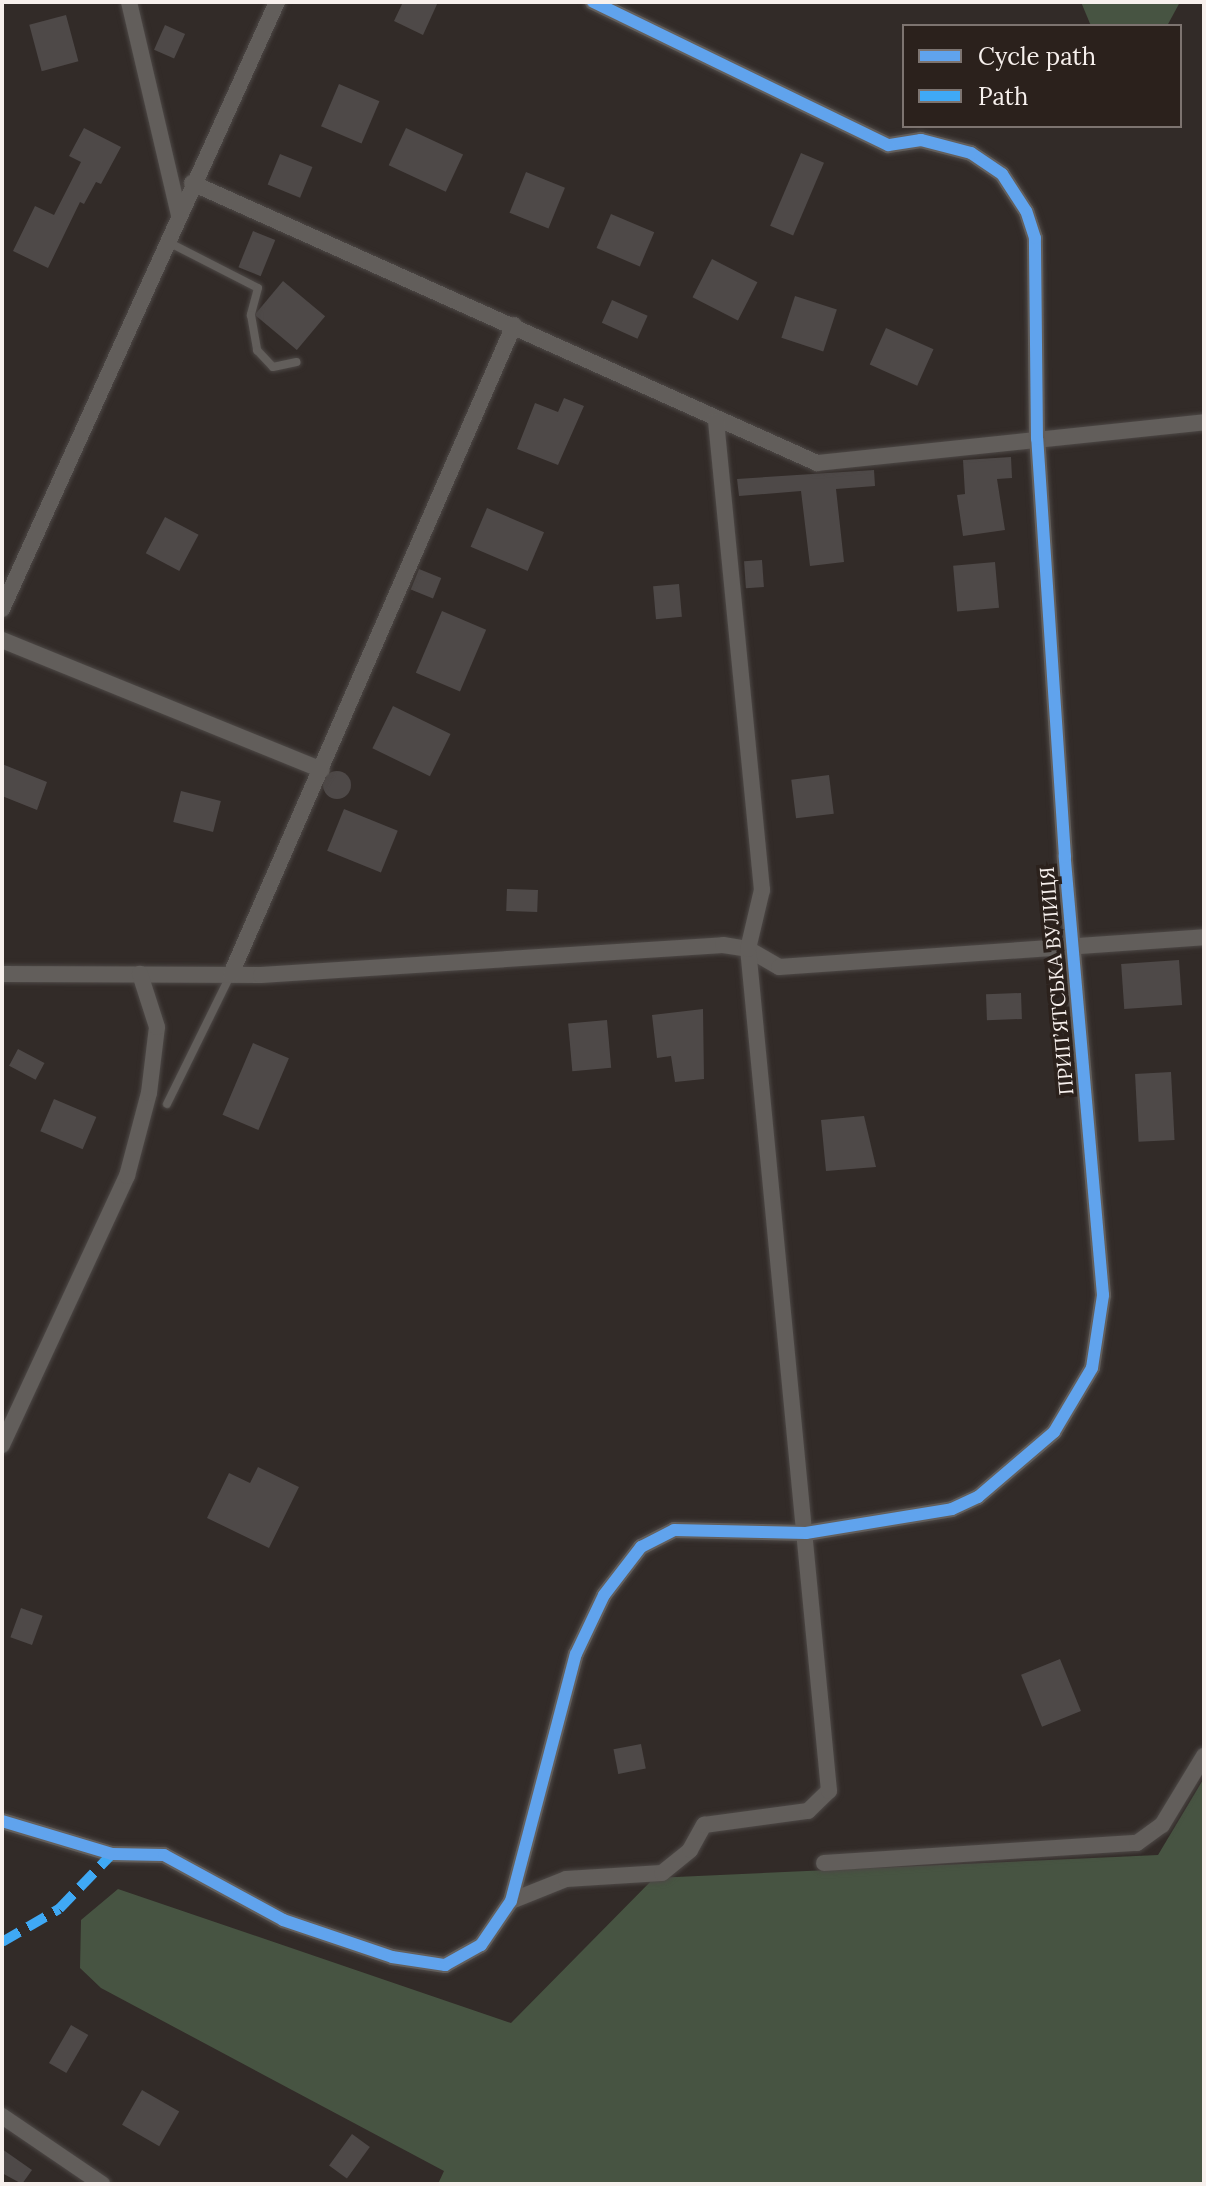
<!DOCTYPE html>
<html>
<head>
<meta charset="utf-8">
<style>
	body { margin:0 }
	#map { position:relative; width:1206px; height:2186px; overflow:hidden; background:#322b28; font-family:Lora,serif }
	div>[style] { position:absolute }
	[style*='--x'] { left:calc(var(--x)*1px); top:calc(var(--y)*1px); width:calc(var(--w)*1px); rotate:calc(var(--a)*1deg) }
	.green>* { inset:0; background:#475442 }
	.building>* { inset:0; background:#4e4948; transform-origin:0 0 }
	.round { border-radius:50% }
	.roads { filter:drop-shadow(0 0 2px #4d4846) drop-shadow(0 0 2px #4d4846) }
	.service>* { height:8px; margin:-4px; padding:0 4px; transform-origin:4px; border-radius:4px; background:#625e5b }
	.minor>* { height:16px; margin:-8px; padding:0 8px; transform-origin:8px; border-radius:8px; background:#625e5b }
	.quiet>* { height:10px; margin-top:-5px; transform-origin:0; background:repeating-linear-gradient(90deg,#3fa9f5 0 20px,transparent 0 30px) }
	.cycleway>* { height:12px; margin:-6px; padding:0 6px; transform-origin:6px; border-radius:6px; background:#60a3ed }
	span { translate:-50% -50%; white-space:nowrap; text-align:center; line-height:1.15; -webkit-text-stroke:7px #2b211c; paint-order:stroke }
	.street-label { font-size:20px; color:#f7f0ed }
	.frame { position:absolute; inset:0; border:4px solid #f7f0ed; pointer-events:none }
	.legend { position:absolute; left:902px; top:24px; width:280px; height:104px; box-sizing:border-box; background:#2b211c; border:2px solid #7d7470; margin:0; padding:10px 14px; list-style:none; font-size:24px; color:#f7f0ed }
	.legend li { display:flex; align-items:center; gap:16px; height:40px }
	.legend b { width:40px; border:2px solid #7d7470 }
</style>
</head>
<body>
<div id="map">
	<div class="green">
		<i style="clip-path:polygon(1081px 2px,1180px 2px,1167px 26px,1091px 26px)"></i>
		<i style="clip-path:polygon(1204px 1778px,1204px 2184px,438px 2184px,444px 2171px,101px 1988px,80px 1968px,81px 1920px,118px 1889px,511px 2023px,654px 1878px,1158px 1855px)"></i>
	</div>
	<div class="building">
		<i style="clip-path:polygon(403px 2px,438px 2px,423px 35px,394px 21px)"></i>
		<i style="left:66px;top:15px;width:48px;height:38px;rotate:75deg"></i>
		<i style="left:165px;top:25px;width:22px;height:27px;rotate:24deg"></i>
		<i style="left:339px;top:84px;width:44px;height:46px;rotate:23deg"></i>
		<i style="clip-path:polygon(84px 128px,121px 147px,101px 184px,96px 182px,84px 204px,80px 202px,48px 268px,13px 251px,35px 206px,54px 215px,81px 162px,69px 156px)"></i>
		<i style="left:406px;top:128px;width:63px;height:41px;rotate:25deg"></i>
		<i style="left:801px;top:153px;width:25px;height:79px;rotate:23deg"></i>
		<i style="left:280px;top:154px;width:35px;height:33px;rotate:22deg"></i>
		<i style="left:526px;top:172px;width:42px;height:44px;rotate:22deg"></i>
		<i style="left:611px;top:214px;width:47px;height:37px;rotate:23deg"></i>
		<i style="left:253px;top:231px;width:24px;height:39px;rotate:22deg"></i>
		<i style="left:712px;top:259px;width:51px;height:43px;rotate:27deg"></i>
		<i style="left:283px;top:281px;width:55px;height:44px;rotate:40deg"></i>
		<i style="left:795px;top:296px;width:44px;height:44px;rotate:18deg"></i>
		<i style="left:612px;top:300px;width:39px;height:25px;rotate:24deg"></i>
		<i style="left:886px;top:328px;width:52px;height:40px;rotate:24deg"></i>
		<i style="clip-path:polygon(564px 398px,584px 406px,558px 465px,517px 449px,535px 403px,558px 412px)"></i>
		<i style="clip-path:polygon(1011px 457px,1012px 478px,997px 479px,1005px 530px,963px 536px,957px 495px,965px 494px,963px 460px)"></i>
		<i style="clip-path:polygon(874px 470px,875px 486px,836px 489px,844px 562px,810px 566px,801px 491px,739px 496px,737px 479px)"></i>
		<i style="left:487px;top:508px;width:62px;height:42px;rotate:23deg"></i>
		<i style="left:165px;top:517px;width:38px;height:41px;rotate:28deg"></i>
		<i style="left:762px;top:560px;width:27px;height:18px;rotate:86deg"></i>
		<i style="left:995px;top:562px;width:46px;height:42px;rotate:85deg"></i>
		<i style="left:419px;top:569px;width:24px;height:22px;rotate:22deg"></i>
		<i style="left:679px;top:584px;width:33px;height:26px;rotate:85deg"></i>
		<i style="left:442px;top:611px;width:48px;height:67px;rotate:23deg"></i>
		<i style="left:393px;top:706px;width:64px;height:47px;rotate:26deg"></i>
		<i style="clip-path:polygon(2px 764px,47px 782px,37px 810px,2px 796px)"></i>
		<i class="round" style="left:323px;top:771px;width:28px;height:28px"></i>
		<i style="left:829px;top:775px;width:39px;height:38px;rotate:83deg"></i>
		<i style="left:181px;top:791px;width:41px;height:32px;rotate:14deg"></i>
		<i style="left:344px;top:809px;width:58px;height:45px;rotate:22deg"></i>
		<i style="left:507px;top:889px;width:31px;height:22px;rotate:2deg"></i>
		<i style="left:1179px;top:960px;width:45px;height:58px;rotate:86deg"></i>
		<i style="left:1021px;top:993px;width:26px;height:35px;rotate:88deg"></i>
		<i style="clip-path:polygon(703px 1009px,704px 1079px,675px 1082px,671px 1056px,657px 1058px,652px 1015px)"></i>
		<i style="left:607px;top:1020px;width:48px;height:39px;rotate:85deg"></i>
		<i style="left:253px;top:1043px;width:39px;height:78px;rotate:23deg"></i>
		<i style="left:18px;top:1049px;width:30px;height:19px;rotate:28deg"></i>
		<i style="left:1171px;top:1072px;width:68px;height:36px;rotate:87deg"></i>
		<i style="left:54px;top:1099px;width:46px;height:35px;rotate:23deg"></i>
		<i style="clip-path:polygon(864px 1116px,876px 1167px,826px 1171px,821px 1120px)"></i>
		<i style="clip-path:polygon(258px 1467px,299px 1487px,269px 1548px,207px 1518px,229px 1473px,250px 1483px)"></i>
		<i style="left:21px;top:1608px;width:23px;height:31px;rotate:20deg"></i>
		<i style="left:1060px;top:1659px;width:56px;height:42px;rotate:68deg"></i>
		<i style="left:641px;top:1744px;width:25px;height:28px;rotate:79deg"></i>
		<i style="left:71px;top:2025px;width:20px;height:44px;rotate:30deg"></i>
		<i style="left:142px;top:2090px;width:43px;height:40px;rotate:30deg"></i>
		<i style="left:352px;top:2134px;width:22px;height:39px;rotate:36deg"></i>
		<i style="clip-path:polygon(2px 2149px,32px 2170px,22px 2184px,2px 2173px)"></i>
	</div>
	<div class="roads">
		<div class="service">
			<i style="--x:168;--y:242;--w:101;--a:27.1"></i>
			<i style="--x:258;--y:288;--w:28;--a:105"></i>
			<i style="--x:251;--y:315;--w:36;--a:80"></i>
			<i style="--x:257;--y:350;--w:23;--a:47"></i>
			<i style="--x:273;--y:367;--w:24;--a:-12"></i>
			<i style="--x:167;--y:1104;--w:143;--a:-63.8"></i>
		</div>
		<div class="minor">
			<i style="--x:129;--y:2;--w:219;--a:76.8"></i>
			<i style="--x:192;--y:183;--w:685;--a:24.13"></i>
			<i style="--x:817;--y:463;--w:389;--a:-6"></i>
			<i style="--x:2;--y:609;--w:666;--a:-65.63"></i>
			<i style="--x:2;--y:640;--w:345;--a:22.1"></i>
			<i style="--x:2;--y:974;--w:259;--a:0.2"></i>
			<i style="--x:261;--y:975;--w:463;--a:-3.7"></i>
			<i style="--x:723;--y:945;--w:25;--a:9"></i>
			<i style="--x:748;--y:949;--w:36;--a:30"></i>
			<i style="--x:779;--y:967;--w:426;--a:-4"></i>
			<i style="--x:231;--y:974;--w:708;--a:-66.44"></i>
			<i style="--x:2;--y:1445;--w:297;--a:-65.1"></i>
			<i style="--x:127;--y:1176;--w:86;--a:-75.2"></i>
			<i style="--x:149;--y:1093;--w:66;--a:-83.1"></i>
			<i style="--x:157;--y:1027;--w:56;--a:-107.8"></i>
			<i style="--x:2;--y:1821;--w:115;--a:16.7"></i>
			<i style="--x:112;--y:1854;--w:52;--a:1.1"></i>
			<i style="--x:164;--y:1855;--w:136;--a:28.6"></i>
			<i style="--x:283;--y:1920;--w:115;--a:18.7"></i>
			<i style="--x:392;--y:1957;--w:54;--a:8.6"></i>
			<i style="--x:445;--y:1965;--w:41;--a:-29.1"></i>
			<i style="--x:481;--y:1945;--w:53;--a:-55.7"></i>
			<i style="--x:511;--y:1901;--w:255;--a:-75.3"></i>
			<i style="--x:576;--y:1654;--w:65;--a:-64.6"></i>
			<i style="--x:604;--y:1595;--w:61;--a:-52.4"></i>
			<i style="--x:641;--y:1547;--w:37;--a:-27"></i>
			<i style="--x:674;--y:1530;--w:132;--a:1.3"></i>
			<i style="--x:806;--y:1533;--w:148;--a:-9.3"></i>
			<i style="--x:952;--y:1509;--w:29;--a:-25"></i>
			<i style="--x:978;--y:1497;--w:100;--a:-40.5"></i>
			<i style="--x:1054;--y:1432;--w:74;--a:-59.3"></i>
			<i style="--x:1092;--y:1368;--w:74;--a:-81.4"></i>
			<i style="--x:1103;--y:1295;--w:440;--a:-95"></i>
			<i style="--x:1065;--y:857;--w:419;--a:-93.8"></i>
			<i style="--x:1037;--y:439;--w:201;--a:-90.6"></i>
			<i style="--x:1035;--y:238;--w:28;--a:-108"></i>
			<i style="--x:1026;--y:211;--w:44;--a:-123"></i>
			<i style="--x:1002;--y:174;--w:37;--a:-146"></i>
			<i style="--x:971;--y:153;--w:52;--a:-165.4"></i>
			<i style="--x:921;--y:140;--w:33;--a:171"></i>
			<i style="--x:888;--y:145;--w:328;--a:-154.1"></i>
			<i style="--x:824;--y:1863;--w:314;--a:-3.7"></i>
			<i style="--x:1137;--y:1843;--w:31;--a:-36"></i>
			<i style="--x:1162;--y:1825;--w:81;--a:-58.7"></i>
			<i style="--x:511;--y:1901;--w:59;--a:-21.8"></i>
			<i style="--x:566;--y:1879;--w:96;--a:-3.6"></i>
			<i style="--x:662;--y:1873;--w:36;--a:-39"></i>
			<i style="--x:690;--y:1850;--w:29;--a:-61"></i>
			<i style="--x:704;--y:1825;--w:105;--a:-7.7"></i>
			<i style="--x:808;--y:1811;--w:29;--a:-44"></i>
			<i style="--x:829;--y:1791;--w:846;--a:-95.49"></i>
			<i style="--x:748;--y:949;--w:61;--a:-76.7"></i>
			<i style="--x:762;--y:890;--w:471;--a:-95.6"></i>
			<i style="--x:2;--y:2116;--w:121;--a:34.2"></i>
		</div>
	</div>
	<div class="quiet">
		<i style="--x:2;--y:1942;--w:66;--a:-30.1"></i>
		<i style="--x:59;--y:1909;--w:76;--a:-46.1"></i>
	</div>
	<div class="cycleway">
		<i style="--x:2;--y:1821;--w:115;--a:16.7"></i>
		<i style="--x:112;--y:1854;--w:52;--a:1.1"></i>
		<i style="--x:164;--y:1855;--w:136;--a:28.6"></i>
		<i style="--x:283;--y:1920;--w:115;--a:18.7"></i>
		<i style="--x:392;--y:1957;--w:54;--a:8.6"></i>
		<i style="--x:445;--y:1965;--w:41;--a:-29.1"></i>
		<i style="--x:481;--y:1945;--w:53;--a:-55.7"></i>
		<i style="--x:511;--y:1901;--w:255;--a:-75.3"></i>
		<i style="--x:576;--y:1654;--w:65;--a:-64.6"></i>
		<i style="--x:604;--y:1595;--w:61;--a:-52.4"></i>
		<i style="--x:641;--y:1547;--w:37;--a:-27"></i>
		<i style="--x:674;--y:1530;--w:132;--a:1.3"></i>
		<i style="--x:806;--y:1533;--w:148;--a:-9.3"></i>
		<i style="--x:952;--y:1509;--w:29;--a:-25"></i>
		<i style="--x:978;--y:1497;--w:100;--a:-40.5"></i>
		<i style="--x:1054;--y:1432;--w:74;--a:-59.3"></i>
		<i style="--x:1092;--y:1368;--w:74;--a:-81.4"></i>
		<i style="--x:1103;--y:1295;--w:440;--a:-95"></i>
		<i style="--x:1065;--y:857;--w:419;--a:-93.8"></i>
		<i style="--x:1037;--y:439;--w:201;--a:-90.6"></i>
		<i style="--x:1035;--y:238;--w:28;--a:-108"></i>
		<i style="--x:1026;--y:211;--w:44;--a:-123"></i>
		<i style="--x:1002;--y:174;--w:37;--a:-146"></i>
		<i style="--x:971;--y:153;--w:52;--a:-165.4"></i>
		<i style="--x:921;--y:140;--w:33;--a:171"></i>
		<i style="--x:888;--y:145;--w:328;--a:-154.1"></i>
	</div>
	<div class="street-label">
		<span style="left:1056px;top:981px;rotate:-95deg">ПРИП’ЯТСЬКА ВУЛИЦЯ</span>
	</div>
	<div class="frame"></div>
	<ul class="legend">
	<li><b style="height:10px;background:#60a3ed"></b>Cycle path</li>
	<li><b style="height:10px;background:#3fa9f5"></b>Path</li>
	</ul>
</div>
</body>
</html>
